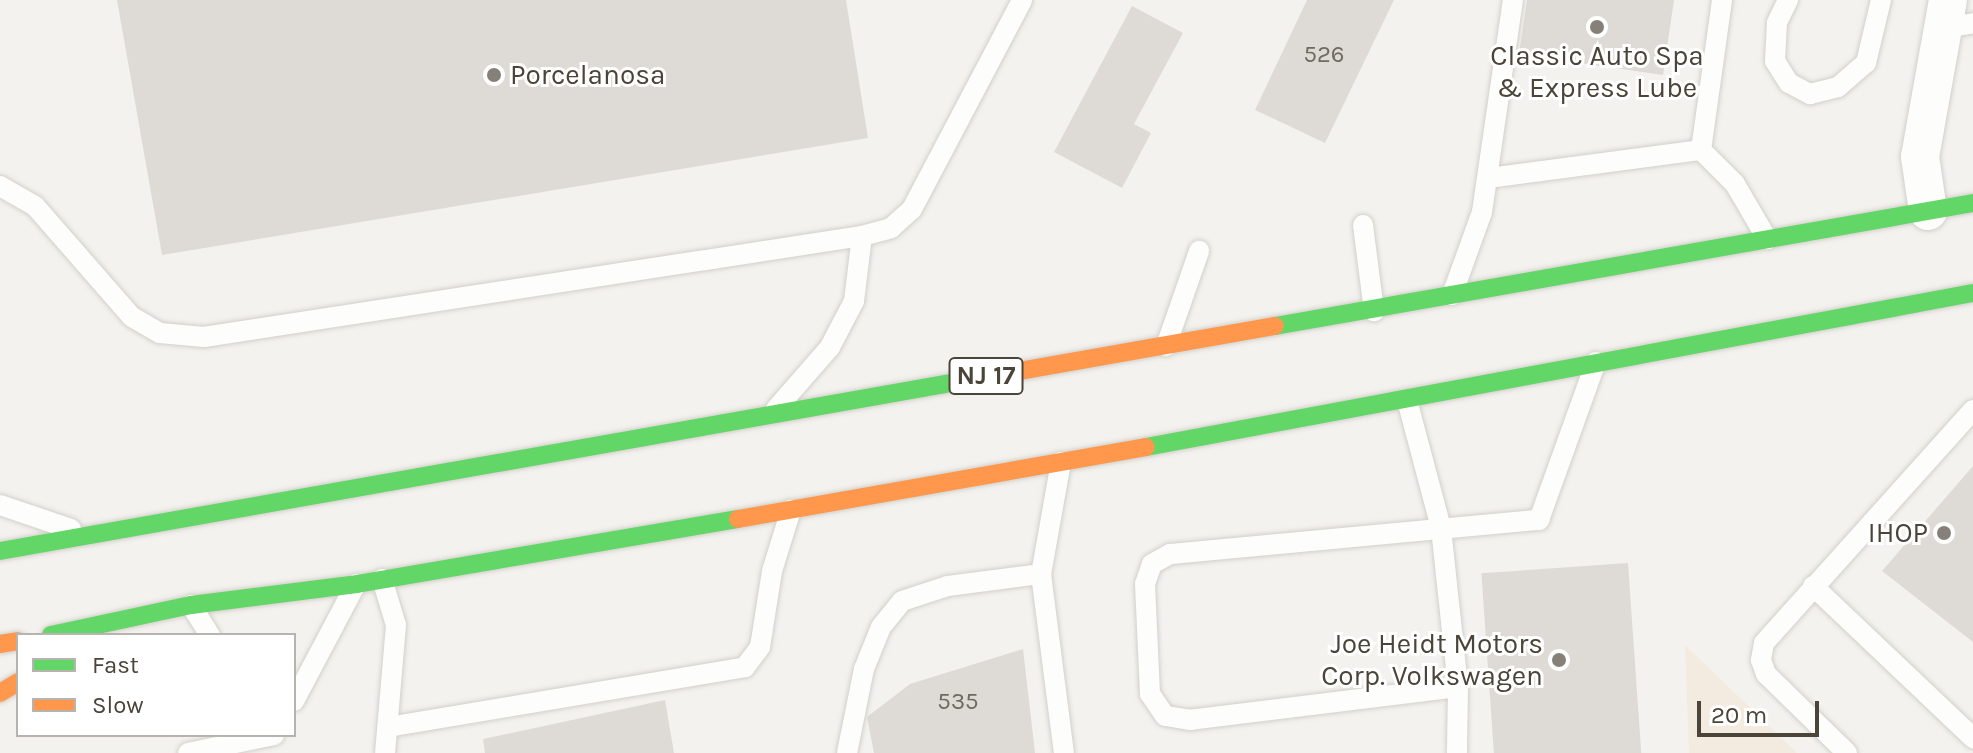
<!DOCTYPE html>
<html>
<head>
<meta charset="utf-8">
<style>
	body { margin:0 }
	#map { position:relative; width:1973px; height:753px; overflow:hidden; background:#f4f2ee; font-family:Karla,sans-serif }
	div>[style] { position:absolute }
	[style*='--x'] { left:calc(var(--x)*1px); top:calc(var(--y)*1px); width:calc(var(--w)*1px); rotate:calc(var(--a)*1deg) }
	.commercial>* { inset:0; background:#f3ebdf }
	.building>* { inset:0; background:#dedbd6; transform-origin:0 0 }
	.roads { filter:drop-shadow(0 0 2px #d2d0cb) drop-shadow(0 0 2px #d2d0cb) }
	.lane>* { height:20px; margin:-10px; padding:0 10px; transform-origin:10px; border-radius:10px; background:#fdfdfc }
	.street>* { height:38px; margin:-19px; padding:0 19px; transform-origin:19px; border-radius:19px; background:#fdfdfc }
	.fast>* { height:18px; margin:-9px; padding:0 9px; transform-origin:9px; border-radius:9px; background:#63d668 }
	.slow>* { height:18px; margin:-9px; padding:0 9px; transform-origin:9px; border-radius:9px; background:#ff974d }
	.dots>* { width:22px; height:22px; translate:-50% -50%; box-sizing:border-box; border:4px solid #fff; border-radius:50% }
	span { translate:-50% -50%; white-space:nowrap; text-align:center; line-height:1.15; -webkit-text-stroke:6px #fff; paint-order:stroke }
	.number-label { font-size:24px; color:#706a61 }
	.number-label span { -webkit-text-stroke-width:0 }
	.shield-label span { padding:2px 6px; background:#fff; border:2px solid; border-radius:6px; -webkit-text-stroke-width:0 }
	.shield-label { font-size:26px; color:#4b4439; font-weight:700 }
	.poi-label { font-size:28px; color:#4b4439 }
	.left { translate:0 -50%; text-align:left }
	.right { translate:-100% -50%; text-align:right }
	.legend { position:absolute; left:16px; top:633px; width:280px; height:104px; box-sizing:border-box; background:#fff; border:2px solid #b7b4b0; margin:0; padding:10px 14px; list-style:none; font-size:24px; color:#4b4439 }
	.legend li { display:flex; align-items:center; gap:16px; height:40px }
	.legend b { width:40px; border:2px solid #b7b4b0 }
	.scale { position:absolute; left:1697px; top:701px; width:122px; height:36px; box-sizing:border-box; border:4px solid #4b4439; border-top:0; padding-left:10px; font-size:24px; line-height:28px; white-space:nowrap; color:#4b4439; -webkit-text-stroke:6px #fff; paint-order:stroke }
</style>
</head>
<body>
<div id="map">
	<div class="commercial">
		<i style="clip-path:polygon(1685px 645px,1797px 753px,1689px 753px)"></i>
	</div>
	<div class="building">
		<i style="clip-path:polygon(117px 0,846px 0,868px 138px,162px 255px)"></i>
		<i style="clip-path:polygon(1307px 0,1394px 0,1325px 143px,1255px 110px)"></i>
		<i style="clip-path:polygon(1527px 0,1674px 0,1663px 75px,1519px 54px)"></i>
		<i style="clip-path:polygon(1132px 6px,1183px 33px,1134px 124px,1151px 133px,1122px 188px,1054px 152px)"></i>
		<i style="clip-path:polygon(1973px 466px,1973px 642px,1882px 571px)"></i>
		<i style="left:1628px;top:563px;width:191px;height:147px;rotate:86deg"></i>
		<i style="clip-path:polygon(1023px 649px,1035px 753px,874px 753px,867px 717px,910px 684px)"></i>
		<i style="clip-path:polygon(665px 700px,674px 753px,485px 753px,483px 739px)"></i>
	</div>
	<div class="roads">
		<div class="lane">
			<i style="--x:1788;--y:0;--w:25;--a:116"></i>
			<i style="--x:1777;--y:23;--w:38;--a:93"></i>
			<i style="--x:1775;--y:61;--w:26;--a:58"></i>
			<i style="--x:1789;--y:83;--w:24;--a:28"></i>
			<i style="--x:1810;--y:94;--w:29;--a:-14"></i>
			<i style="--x:1838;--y:87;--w:37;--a:-41"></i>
			<i style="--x:1866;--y:63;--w:65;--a:-76.6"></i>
			<i style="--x:1943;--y:28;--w:30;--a:-9"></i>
			<i style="--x:1701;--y:150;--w:151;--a:-82"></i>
			<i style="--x:1701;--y:150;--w:48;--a:45"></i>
			<i style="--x:1735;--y:184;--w:64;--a:59.8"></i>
			<i style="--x:1488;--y:178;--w:215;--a:-7.5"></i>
			<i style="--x:0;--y:186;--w:40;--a:29.7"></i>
			<i style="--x:35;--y:206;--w:147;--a:48.9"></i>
			<i style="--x:132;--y:317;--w:32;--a:30"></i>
			<i style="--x:160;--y:333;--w:44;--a:5.2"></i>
			<i style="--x:204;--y:337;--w:666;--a:-8.73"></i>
			<i style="--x:862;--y:236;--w:30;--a:-15"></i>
			<i style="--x:891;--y:228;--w:28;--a:-42"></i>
			<i style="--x:912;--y:209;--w:236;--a:-62.2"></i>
			<i style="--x:1363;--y:225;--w:87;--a:82.7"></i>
			<i style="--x:1452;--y:295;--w:88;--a:-70.1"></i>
			<i style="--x:1482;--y:212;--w:214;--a:-81.7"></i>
			<i style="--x:1166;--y:346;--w:101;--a:-70.8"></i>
			<i style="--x:1407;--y:400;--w:132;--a:75.1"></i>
			<i style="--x:1441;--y:528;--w:160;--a:83.9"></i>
			<i style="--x:1458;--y:687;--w:66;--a:90.9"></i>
			<i style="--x:776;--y:409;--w:82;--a:-48.9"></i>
			<i style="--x:830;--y:347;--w:52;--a:-62.4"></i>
			<i style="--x:854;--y:301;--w:65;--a:-83"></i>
			<i style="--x:1061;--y:462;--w:114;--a:100.1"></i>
			<i style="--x:1041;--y:574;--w:180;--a:82.7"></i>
			<i style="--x:0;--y:505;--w:75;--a:18.7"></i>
			<i style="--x:382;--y:579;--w:48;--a:73.1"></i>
			<i style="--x:396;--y:625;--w:128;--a:94.9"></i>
			<i style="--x:1813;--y:586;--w:221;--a:43.5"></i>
			<i style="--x:191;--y:605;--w:36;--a:58"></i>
			<i style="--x:1458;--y:687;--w:269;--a:173"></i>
			<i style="--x:1191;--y:720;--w:26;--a:-171"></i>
			<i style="--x:1165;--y:716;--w:27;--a:-124"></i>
			<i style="--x:1150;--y:694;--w:110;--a:-92.6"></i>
			<i style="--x:1145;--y:584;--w:21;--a:-71"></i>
			<i style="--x:1152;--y:564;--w:21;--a:-29"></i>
			<i style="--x:1170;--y:554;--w:371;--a:-5.3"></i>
			<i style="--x:1539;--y:520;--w:168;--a:-70.2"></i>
			<i style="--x:294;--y:701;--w:132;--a:-62.1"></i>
			<i style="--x:388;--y:727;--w:362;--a:-9.5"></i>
			<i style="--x:745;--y:667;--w:25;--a:-53"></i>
			<i style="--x:760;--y:647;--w:77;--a:-81"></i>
			<i style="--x:772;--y:571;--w:64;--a:-72.7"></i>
			<i style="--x:188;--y:753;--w:88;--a:-11.8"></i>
			<i style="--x:847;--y:753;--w:86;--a:-78.6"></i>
			<i style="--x:864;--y:669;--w:45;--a:-68"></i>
			<i style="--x:881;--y:627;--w:33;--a:-51"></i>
			<i style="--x:902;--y:601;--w:48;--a:-18.1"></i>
			<i style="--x:948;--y:586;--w:94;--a:-7.4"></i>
			<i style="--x:1847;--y:753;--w:113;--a:-135.7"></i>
			<i style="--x:1766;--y:674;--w:15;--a:-110"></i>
			<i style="--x:1761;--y:660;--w:17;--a:-80"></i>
			<i style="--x:1764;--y:643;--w:313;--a:-48.1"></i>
		</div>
		<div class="street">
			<i style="--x:1928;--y:211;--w:55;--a:-98.4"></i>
			<i style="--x:1920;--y:157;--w:159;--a:-79.9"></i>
		</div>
		<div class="fast">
			<i style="--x:1275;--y:326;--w:709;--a:-9.99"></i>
			<i style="--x:1146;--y:447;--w:841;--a:-10.55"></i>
			<i style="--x:0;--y:551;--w:1018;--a:-10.02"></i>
			<i style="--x:51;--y:635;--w:143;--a:-12.1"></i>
			<i style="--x:191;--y:605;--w:167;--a:-7.2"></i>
			<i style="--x:357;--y:584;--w:387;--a:-9.7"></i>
		</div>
		<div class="slow">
			<i style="--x:1002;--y:374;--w:277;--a:-10"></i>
			<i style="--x:738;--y:519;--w:414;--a:-10"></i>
			<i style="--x:0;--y:644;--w:18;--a:-9"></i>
			<i style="--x:0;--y:693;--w:21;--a:-31"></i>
		</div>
	</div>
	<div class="dots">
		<i style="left:1597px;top:27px;background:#868178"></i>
		<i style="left:494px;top:75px;background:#868178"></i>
		<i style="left:1944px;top:533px;background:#868178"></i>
		<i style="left:1559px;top:660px;background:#868178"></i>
	</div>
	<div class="number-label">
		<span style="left:1324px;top:55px">526</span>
		<span style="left:958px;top:702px">535</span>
	</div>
	<div class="shield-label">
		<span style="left:986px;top:376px">NJ 17</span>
	</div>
	<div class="poi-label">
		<span style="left:1597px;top:72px">Classic Auto Spa<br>&amp; Express Lube</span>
		<span class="left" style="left:510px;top:75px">Porcelanosa</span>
		<span class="right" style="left:1928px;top:533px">IHOP</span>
		<span class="right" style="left:1543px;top:660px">Joe Heidt Motors<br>Corp. Volkswagen</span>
	</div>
	<ul class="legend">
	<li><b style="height:10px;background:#63d668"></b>Fast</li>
	<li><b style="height:10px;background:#ff974d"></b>Slow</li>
	</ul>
	<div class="scale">20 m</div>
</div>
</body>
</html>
